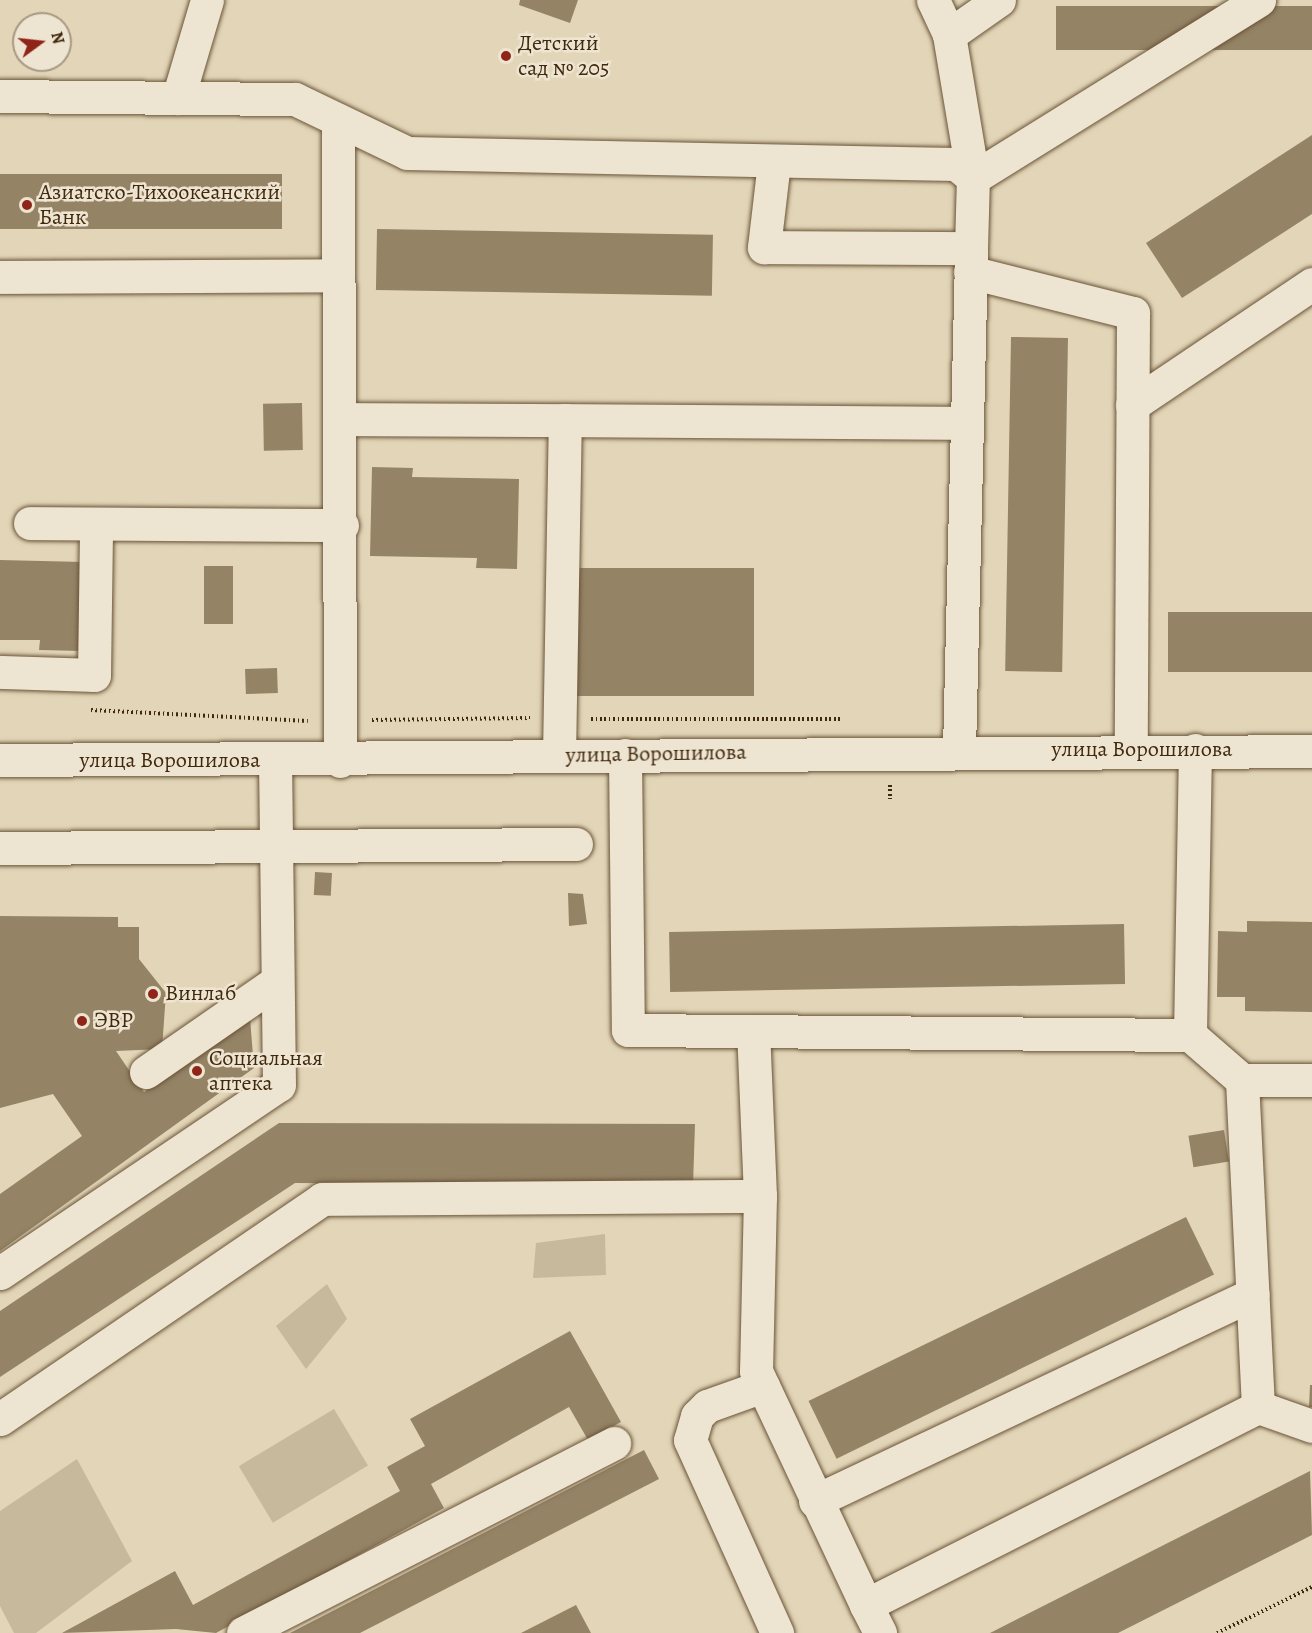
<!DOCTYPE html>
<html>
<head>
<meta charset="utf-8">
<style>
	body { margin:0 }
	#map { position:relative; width:1312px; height:1633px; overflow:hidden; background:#e3d6b8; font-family:Alegreya,serif }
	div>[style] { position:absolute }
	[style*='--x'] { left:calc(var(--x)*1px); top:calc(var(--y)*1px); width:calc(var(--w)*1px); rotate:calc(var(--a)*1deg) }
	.green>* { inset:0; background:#c7b99b; transform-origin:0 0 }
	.building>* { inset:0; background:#958366; transform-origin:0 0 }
	.path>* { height:4px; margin-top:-2px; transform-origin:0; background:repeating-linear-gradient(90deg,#41290d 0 1.5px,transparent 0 4.5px) }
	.roads { filter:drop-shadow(0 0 2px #6a5438) drop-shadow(0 0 2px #6a5438) }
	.minor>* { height:33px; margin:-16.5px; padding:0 16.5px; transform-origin:16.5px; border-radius:16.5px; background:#ede4d1 }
	.dots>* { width:16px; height:16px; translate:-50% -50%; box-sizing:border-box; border:3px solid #ede4d1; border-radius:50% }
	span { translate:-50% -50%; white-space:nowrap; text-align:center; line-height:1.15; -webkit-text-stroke:5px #ede4d1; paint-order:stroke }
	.poi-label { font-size:22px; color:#41290d }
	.left { translate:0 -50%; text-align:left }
	.street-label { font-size:22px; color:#41290d }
	.north { position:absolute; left:12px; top:12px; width:60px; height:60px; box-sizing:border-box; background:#ede4d1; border:2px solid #a89983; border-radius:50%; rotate:75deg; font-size:16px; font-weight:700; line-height:24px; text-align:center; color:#41290d }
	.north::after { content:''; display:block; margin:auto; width:21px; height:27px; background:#8f2418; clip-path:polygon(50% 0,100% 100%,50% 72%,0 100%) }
</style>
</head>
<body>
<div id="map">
	<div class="green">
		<i style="clip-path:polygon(605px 1234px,606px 1275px,533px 1278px,536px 1243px)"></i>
		<i style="clip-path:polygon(327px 1284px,347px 1319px,306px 1369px,276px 1326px)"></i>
		<i style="left:334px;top:1409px;width:66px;height:111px;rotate:59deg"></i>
		<i style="clip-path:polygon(77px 1459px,132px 1561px,36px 1633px,14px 1633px,0 1606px,0 1511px)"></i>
	</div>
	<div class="building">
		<i style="clip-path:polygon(520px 0,578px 0,570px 23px,519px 5px)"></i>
		<i style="left:1312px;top:6px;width:44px;height:256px;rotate:90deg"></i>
		<i style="clip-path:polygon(1312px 135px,1312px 214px,1182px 298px,1146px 243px)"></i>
		<i style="left:282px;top:174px;width:55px;height:282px;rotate:90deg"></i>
		<i style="left:377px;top:229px;width:336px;height:61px;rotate:1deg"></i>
		<i style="left:1011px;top:337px;width:57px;height:334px;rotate:1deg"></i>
		<i style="left:302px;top:403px;width:47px;height:39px;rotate:89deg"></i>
		<i style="clip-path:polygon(372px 467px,413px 468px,412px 477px,519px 479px,517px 569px,476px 568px,477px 558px,370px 556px)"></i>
		<i style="clip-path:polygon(0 560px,83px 562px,81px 651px,39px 650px,40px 640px,0 640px)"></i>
		<i style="left:204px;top:566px;width:29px;height:58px"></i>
		<i style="left:754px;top:568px;width:128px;height:177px;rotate:90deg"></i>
		<i style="left:1168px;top:612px;width:144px;height:60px"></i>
		<i style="left:277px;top:668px;width:25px;height:32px;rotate:88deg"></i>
		<i style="left:315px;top:872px;width:17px;height:23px;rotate:3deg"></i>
		<i style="clip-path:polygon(568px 893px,583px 894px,587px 924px,569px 926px)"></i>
		<i style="clip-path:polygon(0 916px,118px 917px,118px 927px,139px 927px,139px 959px,166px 993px,162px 1049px,116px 1051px,144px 1092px,250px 1018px,254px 1068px,0 1251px,0 1194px,82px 1136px,53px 1094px,0 1108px)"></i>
		<i style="clip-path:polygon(1247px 921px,1312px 922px,1312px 1012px,1245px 1011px,1245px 997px,1217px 997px,1218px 931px,1247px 932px)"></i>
		<i style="left:1124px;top:924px;width:60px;height:455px;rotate:89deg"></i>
		<i style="clip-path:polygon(279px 1123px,695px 1124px,693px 1186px,295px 1183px,0 1377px,0 1311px)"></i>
		<i style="left:1224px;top:1130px;width:32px;height:36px;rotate:81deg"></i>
		<i style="left:1186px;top:1217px;width:64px;height:420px;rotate:64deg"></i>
		<i style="clip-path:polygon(570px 1331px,621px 1422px,588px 1440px,569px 1407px,431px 1484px,444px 1508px,216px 1633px,176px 1629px,62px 1633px,175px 1571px,193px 1605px,400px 1491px,387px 1467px,425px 1446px,410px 1419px)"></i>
		<i style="clip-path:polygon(1310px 1385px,1312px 1385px,1312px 1407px,1309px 1407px)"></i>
		<i style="clip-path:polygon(644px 1450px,659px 1479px,360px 1633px,290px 1633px)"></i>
		<i style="clip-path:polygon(1310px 1471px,1312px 1535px,1118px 1633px,990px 1633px)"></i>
		<i style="clip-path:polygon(576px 1605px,591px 1633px,521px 1633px)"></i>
	</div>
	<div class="path">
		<i style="--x:91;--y:710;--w:217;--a:2.9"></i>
		<i style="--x:591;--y:719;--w:251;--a:0"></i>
		<i style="--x:372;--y:720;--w:158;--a:-0.7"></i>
		<i style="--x:890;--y:785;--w:14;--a:90"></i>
		<i style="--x:1217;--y:1633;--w:106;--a:-25.8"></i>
	</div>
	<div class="roads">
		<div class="minor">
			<i style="--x:933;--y:0;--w:38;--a:65"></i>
			<i style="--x:0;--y:96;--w:295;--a:0.6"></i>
			<i style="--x:295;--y:99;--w:124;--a:25.7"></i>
			<i style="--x:407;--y:153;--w:549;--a:1.15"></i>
			<i style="--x:956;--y:164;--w:22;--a:39"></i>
			<i style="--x:178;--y:98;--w:102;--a:-73.5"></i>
			<i style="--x:338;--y:120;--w:641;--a:89.82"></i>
			<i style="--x:774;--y:162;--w:86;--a:96.7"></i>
			<i style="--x:764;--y:247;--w:207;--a:0.3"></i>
			<i style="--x:971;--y:248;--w:70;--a:-88.4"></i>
			<i style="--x:973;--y:178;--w:337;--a:-31.9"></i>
			<i style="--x:973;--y:178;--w:145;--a:-99.5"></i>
			<i style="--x:949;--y:35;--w:61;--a:-35"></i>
			<i style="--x:970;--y:272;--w:168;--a:14.1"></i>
			<i style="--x:1133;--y:313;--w:437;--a:90.3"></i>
			<i style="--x:0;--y:277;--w:338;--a:-0.3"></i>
			<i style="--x:1132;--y:405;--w:217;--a:-33.9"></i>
			<i style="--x:340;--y:419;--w:225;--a:0.3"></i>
			<i style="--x:30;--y:523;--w:312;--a:0.4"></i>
			<i style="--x:0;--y:672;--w:94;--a:1.8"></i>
			<i style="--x:94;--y:675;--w:151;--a:-89.2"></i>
			<i style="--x:959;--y:750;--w:499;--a:-88.6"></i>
			<i style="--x:625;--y:755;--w:275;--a:89.4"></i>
			<i style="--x:628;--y:1030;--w:562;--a:0.51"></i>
			<i style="--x:1190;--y:1035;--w:69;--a:40.9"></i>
			<i style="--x:1242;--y:1080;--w:70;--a:0"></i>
			<i style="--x:559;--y:756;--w:336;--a:-89"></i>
			<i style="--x:565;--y:420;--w:400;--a:0.4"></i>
			<i style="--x:0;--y:760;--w:1312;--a:-0.39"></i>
			<i style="--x:0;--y:848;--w:576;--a:-0.4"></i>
			<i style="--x:1190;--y:1035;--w:285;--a:-89"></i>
			<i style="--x:146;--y:1072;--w:158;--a:-34.7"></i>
			<i style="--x:1242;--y:1080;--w:327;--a:87.2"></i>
			<i style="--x:1258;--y:1407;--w:57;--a:19.4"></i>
			<i style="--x:760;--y:1196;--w:175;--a:91.3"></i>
			<i style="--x:756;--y:1371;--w:259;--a:64.8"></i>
			<i style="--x:866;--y:1605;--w:439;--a:-26.8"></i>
			<i style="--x:0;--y:1273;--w:336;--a:-34"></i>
			<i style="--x:279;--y:1085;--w:324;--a:-90.7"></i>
			<i style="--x:763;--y:1386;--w:59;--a:160.3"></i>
			<i style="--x:707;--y:1406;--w:14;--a:135"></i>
			<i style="--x:697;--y:1416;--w:25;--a:106"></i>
			<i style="--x:690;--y:1440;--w:212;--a:65.7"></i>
			<i style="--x:0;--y:1419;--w:390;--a:-34.3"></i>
			<i style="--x:322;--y:1199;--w:438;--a:-0.4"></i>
			<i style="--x:760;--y:1196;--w:165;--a:-92.4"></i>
			<i style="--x:815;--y:1501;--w:484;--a:-25.3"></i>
			<i style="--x:866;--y:1605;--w:31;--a:63"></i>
			<i style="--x:243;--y:1633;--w:417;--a:-27.1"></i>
		</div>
	</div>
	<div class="dots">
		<i style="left:506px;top:56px;background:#8f2418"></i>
		<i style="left:27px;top:205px;background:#8f2418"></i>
		<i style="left:153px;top:994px;background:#8f2418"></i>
		<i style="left:82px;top:1021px;background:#8f2418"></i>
		<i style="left:197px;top:1071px;background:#8f2418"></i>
	</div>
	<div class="poi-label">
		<span class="left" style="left:518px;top:56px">Детский<br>сад № 205</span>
		<span class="left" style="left:39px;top:205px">Азиатско-Тихоокеанский<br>Банк</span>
		<span class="left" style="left:165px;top:994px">Винлаб</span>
		<span class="left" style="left:94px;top:1021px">ЭВР</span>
		<span class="left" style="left:209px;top:1071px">Социальная<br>аптека</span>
	</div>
	<div class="street-label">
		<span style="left:1142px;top:750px">улица Ворошилова</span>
		<span style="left:656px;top:754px;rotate:-1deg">улица Ворошилова</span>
		<span style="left:170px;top:761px">улица Ворошилова</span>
	</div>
	<div class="north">N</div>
</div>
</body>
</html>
